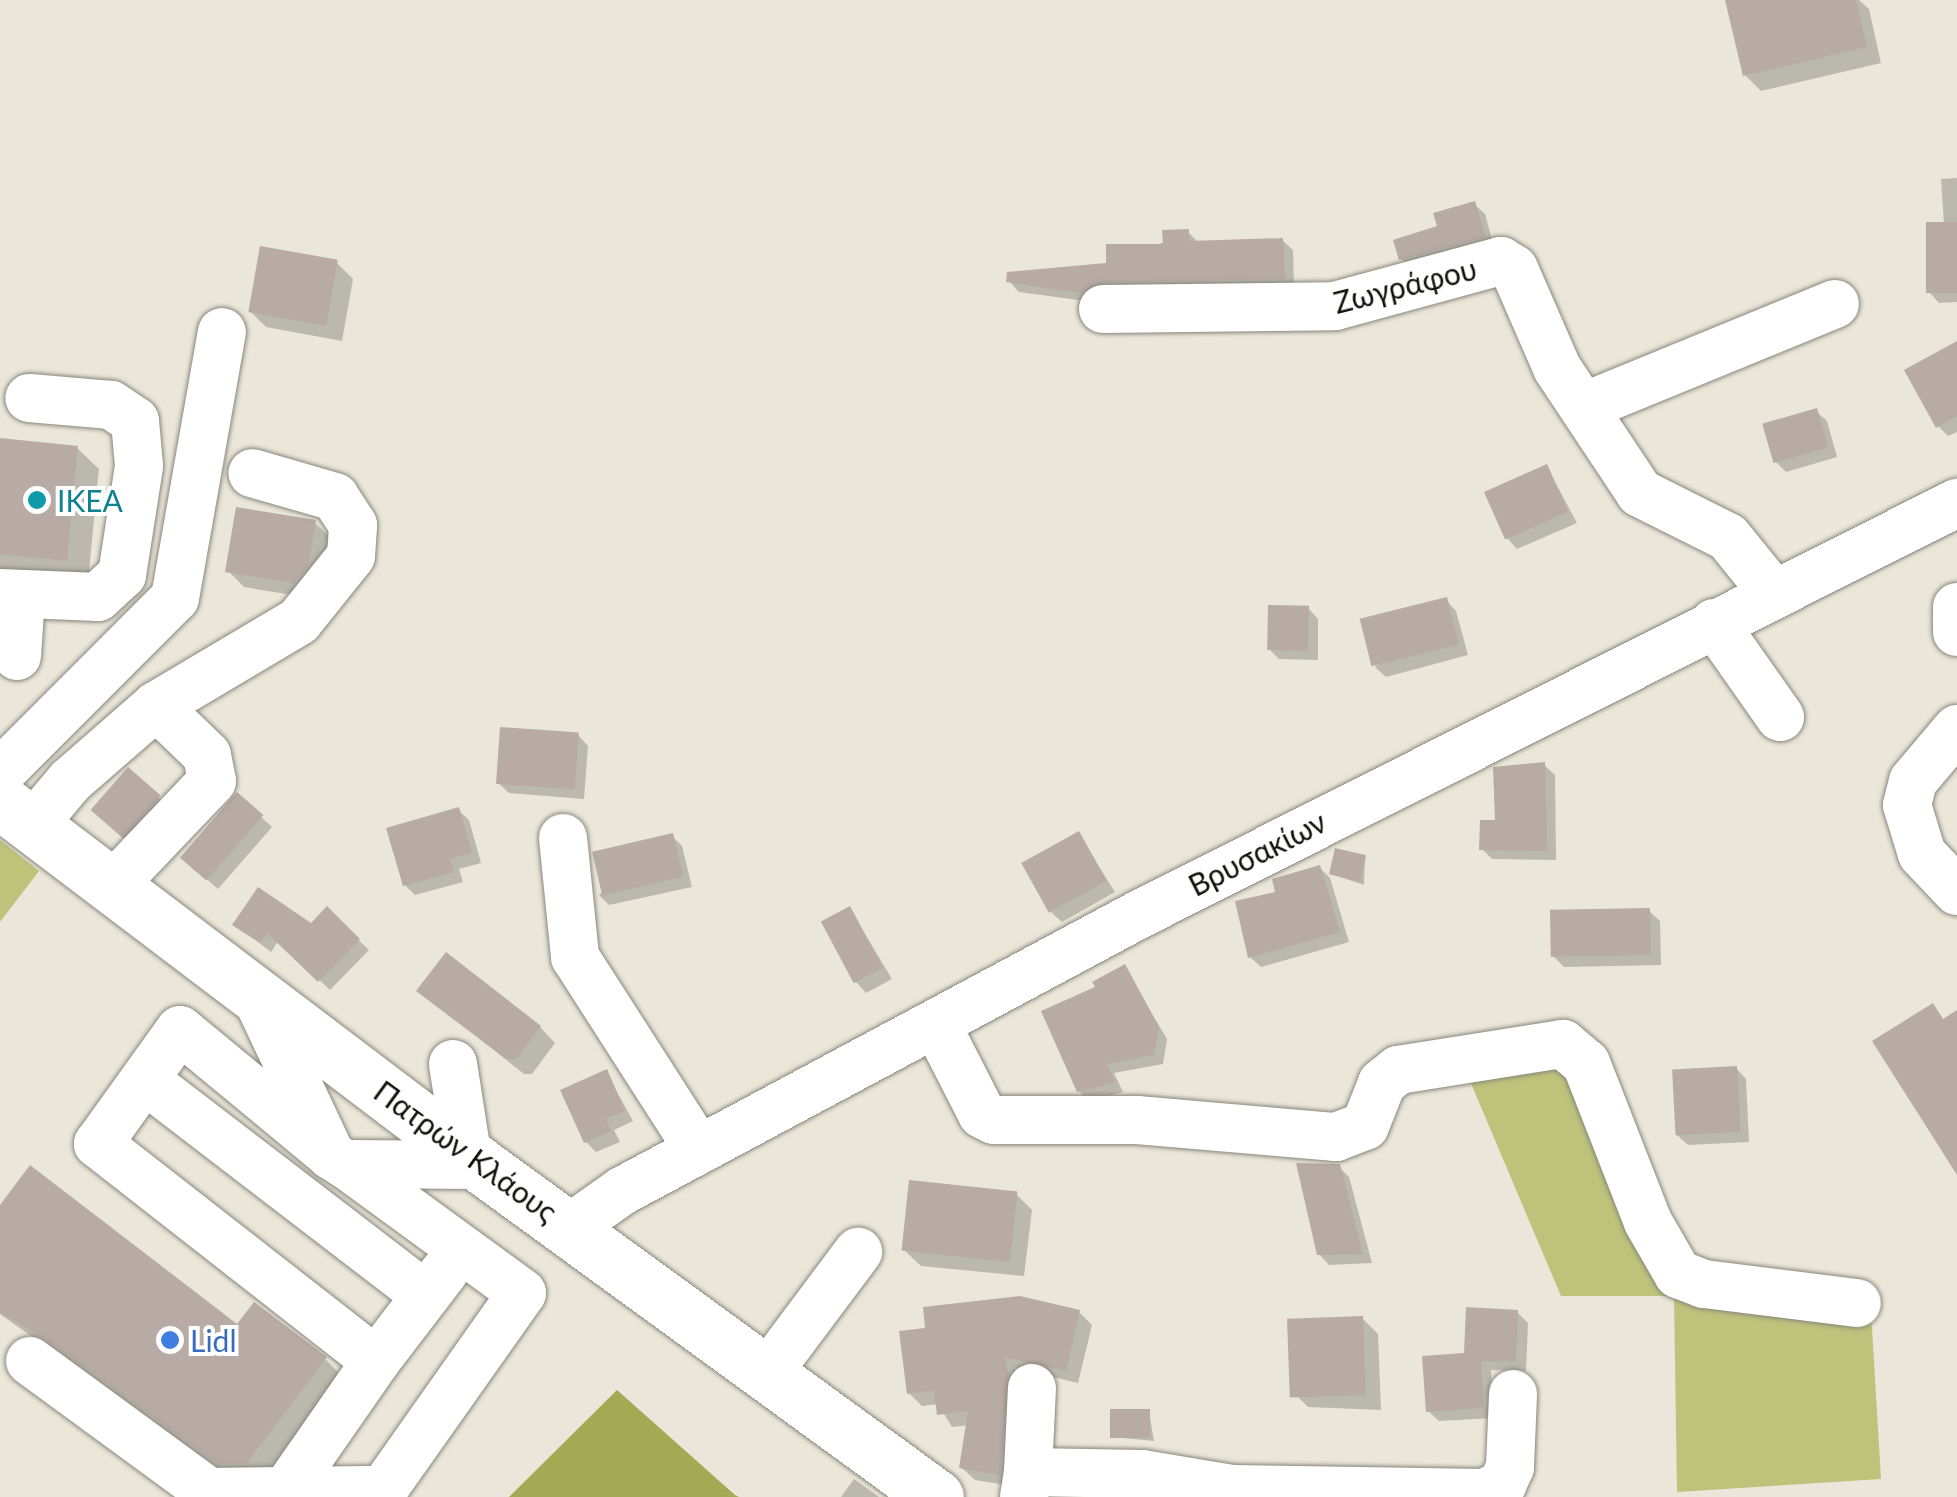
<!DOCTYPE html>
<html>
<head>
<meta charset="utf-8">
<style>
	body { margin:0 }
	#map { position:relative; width:1957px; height:1497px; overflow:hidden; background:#eae6d9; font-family:Lato,sans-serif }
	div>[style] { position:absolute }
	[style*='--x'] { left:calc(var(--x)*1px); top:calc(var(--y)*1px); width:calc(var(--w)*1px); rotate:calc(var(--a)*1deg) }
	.green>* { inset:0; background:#bdc37b }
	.forest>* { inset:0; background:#a3aa53 }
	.shadow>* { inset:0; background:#0003 }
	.building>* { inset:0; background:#b8aaa5; transform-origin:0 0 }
	.roads { filter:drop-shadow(0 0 2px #8a867b) drop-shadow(0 0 2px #8a867b) }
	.minor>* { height:48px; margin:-24px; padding:0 24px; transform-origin:24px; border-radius:24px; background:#fff }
	.major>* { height:55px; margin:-27.5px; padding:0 27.5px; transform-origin:27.5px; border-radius:27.5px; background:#fff }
	.dots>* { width:28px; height:28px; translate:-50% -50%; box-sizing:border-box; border:5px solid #fff; border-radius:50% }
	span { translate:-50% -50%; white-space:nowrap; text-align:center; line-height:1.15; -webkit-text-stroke:8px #fff; paint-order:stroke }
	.street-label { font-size:30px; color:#100f0b }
	.culture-label { font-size:30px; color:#0d838f }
	.left { translate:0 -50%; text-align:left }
	.shop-label { font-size:30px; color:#366cbe }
</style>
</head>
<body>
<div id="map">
	<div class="green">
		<i style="clip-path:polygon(0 840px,39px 871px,0 922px)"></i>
		<i style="clip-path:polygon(1550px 1048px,1678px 1285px,1871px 1311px,1881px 1479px,1677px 1492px,1674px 1296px,1561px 1296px,1464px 1067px)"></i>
	</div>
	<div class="forest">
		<i style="clip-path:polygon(617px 1390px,735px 1495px,739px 1497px,509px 1497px)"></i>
	</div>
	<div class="shadow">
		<i style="clip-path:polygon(1727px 0,1859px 0,1869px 9px,1881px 63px,1761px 91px,1745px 75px)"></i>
		<i style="clip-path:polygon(1957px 178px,1957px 302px,1939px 303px,1929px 292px,1944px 224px,1941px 179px)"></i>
		<i style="clip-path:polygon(1474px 204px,1485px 214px,1494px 247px,1412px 269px,1401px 259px)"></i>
		<i style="clip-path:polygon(1188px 232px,1199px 243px,1282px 240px,1293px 250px,1294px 289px,1093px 302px,1019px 292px,1009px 281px,1108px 265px)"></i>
		<i style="clip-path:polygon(337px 263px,353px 279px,342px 341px,266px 327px,250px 311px)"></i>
		<i style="clip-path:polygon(1957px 353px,1957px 432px,1948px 436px,1938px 426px)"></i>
		<i style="clip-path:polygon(1816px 411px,1827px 421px,1837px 457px,1786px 472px,1775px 461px)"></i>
		<i style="clip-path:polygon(0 441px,77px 448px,99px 469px,88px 581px,0 572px)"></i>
		<i style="clip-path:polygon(1547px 467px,1577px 523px,1517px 549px,1507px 538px)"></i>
		<i style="clip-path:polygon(314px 522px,331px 538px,324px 582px,310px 598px,244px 587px,228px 571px)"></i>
		<i style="clip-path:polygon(1446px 600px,1456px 611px,1468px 655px,1386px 677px,1375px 667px)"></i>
		<i style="clip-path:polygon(1308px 608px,1318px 619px,1318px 660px,1279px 659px,1269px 649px)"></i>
		<i style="clip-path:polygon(578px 735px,588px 746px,584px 799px,509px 793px,498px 783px)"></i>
		<i style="clip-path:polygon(1544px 765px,1555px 775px,1556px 860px,1492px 859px,1482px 849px)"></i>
		<i style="clip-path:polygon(128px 770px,169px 807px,133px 845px,102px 818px)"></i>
		<i style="clip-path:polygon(237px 795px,272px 827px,218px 889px,192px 866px)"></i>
		<i style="clip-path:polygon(458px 810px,469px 820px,481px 863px,459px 869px,463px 882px,415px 895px,405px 885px)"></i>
		<i style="clip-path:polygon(1078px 834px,1115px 892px,1062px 922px,1051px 912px)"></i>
		<i style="clip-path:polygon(672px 836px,682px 846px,692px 887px,609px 905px,599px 895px)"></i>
		<i style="clip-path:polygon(1365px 857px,1364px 885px,1331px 874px)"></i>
		<i style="clip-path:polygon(1320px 868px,1330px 878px,1349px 942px,1261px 967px,1250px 957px,1278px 893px)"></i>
		<i style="clip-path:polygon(850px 909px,892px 979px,866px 993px,856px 982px)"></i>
		<i style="clip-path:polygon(327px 910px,369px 950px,330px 990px,278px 941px,271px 952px,235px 924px,312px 926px)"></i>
		<i style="clip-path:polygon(1649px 911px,1660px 921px,1661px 965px,1564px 967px,1553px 956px)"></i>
		<i style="clip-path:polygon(1124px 967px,1167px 1039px,1163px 1064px,1114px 1073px,1123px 1092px,1088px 1101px,1079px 1091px,1098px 988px)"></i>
		<i style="clip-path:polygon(420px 991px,540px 1027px,555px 1043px,532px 1074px,524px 1074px)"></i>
		<i style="clip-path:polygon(1736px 1068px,1746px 1079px,1749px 1142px,1688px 1145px,1677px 1135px)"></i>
		<i style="clip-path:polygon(606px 1072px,633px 1121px,614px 1130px,620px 1142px,596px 1152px,586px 1142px)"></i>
		<i style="clip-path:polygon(1338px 1166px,1349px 1177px,1372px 1263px,1329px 1265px,1319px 1254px)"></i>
		<i style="clip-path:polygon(1016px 1194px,1032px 1210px,1024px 1276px,921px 1266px,904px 1250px)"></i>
		<i style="clip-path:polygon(0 1209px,237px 1327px,325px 1359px,346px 1380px,267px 1484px,241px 1485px,0 1314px)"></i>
		<i style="clip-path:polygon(1079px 1312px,1092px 1325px,1078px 1383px,1015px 1368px,1020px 1388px,1012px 1486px,975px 1480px,962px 1468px,969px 1425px,952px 1427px,938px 1404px,922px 1406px,909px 1393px,928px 1330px)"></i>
		<i style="clip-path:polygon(1517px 1312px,1528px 1323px,1526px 1371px,1491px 1370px,1494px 1418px,1439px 1421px,1428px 1411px,1466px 1355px)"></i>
		<i style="clip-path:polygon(1362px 1318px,1378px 1334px,1381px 1410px,1308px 1407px,1292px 1391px)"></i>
		<i style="clip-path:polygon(1149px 1412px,1154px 1441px,1113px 1437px)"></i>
		<i style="clip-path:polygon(854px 1479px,879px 1497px,841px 1497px)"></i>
	</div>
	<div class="building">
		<i style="clip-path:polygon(1725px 0,1856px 0,1867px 47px,1743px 76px)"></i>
		<i style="clip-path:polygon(1475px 201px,1486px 237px,1399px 260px,1393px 240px,1437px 226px,1433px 213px)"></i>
		<i style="left:1926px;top:222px;width:31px;height:71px"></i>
		<i style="clip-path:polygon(1189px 229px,1189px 241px,1283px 238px,1285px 279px,1103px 282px,1081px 293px,1006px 282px,1007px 272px,1106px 263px,1106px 244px,1163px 244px,1162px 230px)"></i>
		<i style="left:260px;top:246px;width:79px;height:67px;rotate:10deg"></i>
		<i style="clip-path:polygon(1957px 341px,1957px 416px,1936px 428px,1904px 370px)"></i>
		<i style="left:1817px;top:408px;width:41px;height:57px;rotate:74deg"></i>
		<i style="clip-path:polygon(0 438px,78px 446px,67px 561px,0 554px)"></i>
		<i style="left:1547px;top:464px;width:52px;height:69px;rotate:66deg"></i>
		<i style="clip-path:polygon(236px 507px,316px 520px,308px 565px,294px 583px,225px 572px)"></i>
		<i style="left:1447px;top:597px;width:49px;height:90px;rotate:76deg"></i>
		<i style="left:1268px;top:605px;width:41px;height:45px;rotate:1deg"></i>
		<i style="left:500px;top:727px;width:79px;height:57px;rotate:4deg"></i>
		<i style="clip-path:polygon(1545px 762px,1547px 851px,1479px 850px,1480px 820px,1495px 820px,1493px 767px)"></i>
		<i style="left:128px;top:767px;width:43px;height:57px;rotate:41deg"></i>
		<i style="left:237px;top:792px;width:35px;height:87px;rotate:41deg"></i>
		<i style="clip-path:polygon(459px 807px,472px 852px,450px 859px,454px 872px,403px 886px,386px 828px)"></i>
		<i style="left:1079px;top:831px;width:57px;height:66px;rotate:61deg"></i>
		<i style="left:673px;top:833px;width:45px;height:83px;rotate:77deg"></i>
		<i style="left:1335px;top:848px;width:32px;height:27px;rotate:13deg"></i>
		<i style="clip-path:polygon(1320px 865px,1340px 932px,1248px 958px,1235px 901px,1275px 892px,1272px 879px)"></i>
		<i style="clip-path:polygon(258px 887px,311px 923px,327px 906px,360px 939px,318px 982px,267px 933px,260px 943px,232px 925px)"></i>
		<i style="left:850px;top:906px;width:70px;height:33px;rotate:62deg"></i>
		<i style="left:1650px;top:908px;width:47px;height:100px;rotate:89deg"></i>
		<i style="clip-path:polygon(446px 952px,541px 1026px,516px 1059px,506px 1059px,416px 991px)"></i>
		<i style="clip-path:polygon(1125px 964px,1159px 1027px,1154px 1055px,1107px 1064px,1115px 1083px,1077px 1092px,1041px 1011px,1095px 987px,1092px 982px)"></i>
		<i style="clip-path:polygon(1933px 1003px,1943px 1019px,1957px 1010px,1957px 1175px,1872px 1041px)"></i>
		<i style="left:1737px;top:1066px;width:66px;height:65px;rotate:87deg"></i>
		<i style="clip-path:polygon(607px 1069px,625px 1111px,606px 1119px,611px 1131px,584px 1143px,560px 1090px)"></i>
		<i style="clip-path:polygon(1296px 1163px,1340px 1164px,1363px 1254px,1317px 1255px)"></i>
		<i style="clip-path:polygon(30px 1165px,237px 1324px,254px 1302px,327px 1357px,246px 1464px,218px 1464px,46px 1339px,0 1313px,0 1205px)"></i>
		<i style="left:909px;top:1180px;width:109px;height:71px;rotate:6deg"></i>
		<i style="clip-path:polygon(1020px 1296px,1080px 1310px,1066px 1371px,1004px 1357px,1009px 1374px,1000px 1475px,959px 1468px,968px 1411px,937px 1415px,934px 1390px,907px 1394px,899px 1331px,925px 1328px,923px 1307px)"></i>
		<i style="clip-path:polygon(1466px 1307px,1518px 1310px,1516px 1362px,1481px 1361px,1484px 1408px,1426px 1412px,1422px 1356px,1464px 1353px)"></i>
		<i style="left:1363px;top:1316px;width:79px;height:76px;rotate:88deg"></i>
		<i style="left:1150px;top:1409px;width:29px;height:40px;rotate:90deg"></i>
	</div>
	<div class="roads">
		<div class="minor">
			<i style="--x:1103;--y:309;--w:232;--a:-0.7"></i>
			<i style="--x:1335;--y:306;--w:172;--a:-15.2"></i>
			<i style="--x:1501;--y:261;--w:15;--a:32"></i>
			<i style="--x:1514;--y:269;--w:108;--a:66.5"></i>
			<i style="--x:1557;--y:368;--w:150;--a:56.4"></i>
			<i style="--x:1640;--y:493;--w:98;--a:26.6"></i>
			<i style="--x:1728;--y:537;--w:73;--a:51.1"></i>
			<i style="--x:1586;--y:406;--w:269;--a:-22.3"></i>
			<i style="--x:0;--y:593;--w:98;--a:2.3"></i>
			<i style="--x:98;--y:597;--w:33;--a:-43"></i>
			<i style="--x:122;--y:575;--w:110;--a:-81.1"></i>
			<i style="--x:139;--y:466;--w:45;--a:-95.1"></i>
			<i style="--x:135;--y:421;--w:29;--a:-146"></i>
			<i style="--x:111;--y:405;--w:82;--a:-175.1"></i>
			<i style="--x:1957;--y:607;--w:25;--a:90"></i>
			<i style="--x:1714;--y:623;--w:115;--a:54.9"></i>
			<i style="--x:17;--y:656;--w:61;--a:-86.2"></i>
			<i style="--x:1957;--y:729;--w:68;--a:130.2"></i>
			<i style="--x:1913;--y:781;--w:25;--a:104"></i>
			<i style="--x:1907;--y:805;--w:51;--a:73"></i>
			<i style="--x:1922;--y:854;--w:51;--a:46.6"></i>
			<i style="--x:0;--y:773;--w:247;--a:-45"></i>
			<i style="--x:175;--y:598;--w:270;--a:-80"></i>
			<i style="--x:33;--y:825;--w:57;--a:-49.9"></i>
			<i style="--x:70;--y:781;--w:114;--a:-41.1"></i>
			<i style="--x:156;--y:706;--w:166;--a:-30.7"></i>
			<i style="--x:299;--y:621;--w:83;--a:-51.3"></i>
			<i style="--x:351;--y:556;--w:31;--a:-86"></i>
			<i style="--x:353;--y:525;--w:33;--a:-123"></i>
			<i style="--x:335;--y:497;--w:86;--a:-163.9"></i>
			<i style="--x:563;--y:838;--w:120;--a:84.2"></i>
			<i style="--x:575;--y:957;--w:229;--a:57.3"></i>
			<i style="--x:114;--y:884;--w:142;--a:-46.4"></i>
			<i style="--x:212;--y:781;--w:26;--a:-101"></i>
			<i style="--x:207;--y:755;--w:71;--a:-136.1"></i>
			<i style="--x:257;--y:998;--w:174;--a:64.8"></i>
			<i style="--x:331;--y:1155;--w:17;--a:33"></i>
			<i style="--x:345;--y:1164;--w:135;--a:0.4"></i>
			<i style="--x:936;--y:1024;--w:101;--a:62.9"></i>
			<i style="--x:982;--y:1114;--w:13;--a:27"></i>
			<i style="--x:994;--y:1120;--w:143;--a:0"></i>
			<i style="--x:1137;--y:1120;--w:200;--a:4.9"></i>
			<i style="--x:1336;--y:1137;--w:31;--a:-21"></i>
			<i style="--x:1365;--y:1126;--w:46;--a:-68.4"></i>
			<i style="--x:1382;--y:1083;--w:21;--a:-39"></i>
			<i style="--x:1398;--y:1070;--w:167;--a:-9"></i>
			<i style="--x:1563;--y:1044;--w:30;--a:40"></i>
			<i style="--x:1586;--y:1063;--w:171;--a:68.7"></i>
			<i style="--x:1648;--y:1222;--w:60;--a:60"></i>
			<i style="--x:1678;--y:1274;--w:28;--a:21"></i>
			<i style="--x:1704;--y:1284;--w:154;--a:7.1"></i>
			<i style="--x:453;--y:1064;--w:90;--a:81.1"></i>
			<i style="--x:145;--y:1080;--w:354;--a:37.5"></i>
			<i style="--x:571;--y:1227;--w:62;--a:-35.2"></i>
			<i style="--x:622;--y:1191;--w:587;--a:-28.14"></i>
			<i style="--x:1140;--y:914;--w:915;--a:-26.71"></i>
			<i style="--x:30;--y:1361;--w:222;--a:36.2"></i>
			<i style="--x:209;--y:1492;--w:174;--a:-0.7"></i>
			<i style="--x:383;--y:1490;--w:241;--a:-54.8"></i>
			<i style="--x:522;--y:1293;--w:219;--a:-143.9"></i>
			<i style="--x:376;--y:1361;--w:112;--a:-52.6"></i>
			<i style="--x:769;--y:1371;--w:149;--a:-53.2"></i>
			<i style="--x:1028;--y:1472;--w:84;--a:-87.3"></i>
			<i style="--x:285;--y:1492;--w:160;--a:-55.2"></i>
			<i style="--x:376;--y:1361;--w:353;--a:-142"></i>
			<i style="--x:98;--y:1144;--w:140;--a:-54.3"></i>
			<i style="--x:180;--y:1030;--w:196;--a:39.6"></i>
			<i style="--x:1024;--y:1497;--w:25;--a:-81"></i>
			<i style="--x:1028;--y:1472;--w:114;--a:1"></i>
			<i style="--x:1142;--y:1474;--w:91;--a:9.5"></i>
			<i style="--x:1232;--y:1489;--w:252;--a:0.9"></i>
			<i style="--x:1484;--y:1493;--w:20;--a:-24"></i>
			<i style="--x:1502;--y:1485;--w:20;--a:-66"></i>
			<i style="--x:1510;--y:1467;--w:73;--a:-87.6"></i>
		</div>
		<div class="major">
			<i style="--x:0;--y:801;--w:602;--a:37.17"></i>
			<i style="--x:480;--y:1165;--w:564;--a:36.06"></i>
		</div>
	</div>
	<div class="dots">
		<i style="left:37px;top:500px;background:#0f9aa8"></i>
		<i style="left:170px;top:1340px;background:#3f7fe0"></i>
	</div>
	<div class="street-label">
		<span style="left:1405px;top:285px;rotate:-14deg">Ζωγράφου</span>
		<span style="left:1257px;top:853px;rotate:-27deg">Βρυσακίων</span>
		<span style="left:466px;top:1151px;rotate:36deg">Πατρών Κλάους</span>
	</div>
	<div class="culture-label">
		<span class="left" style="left:57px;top:500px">IKEA</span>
	</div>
	<div class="shop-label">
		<span class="left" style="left:190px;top:1340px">Lidl</span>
	</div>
</div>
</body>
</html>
